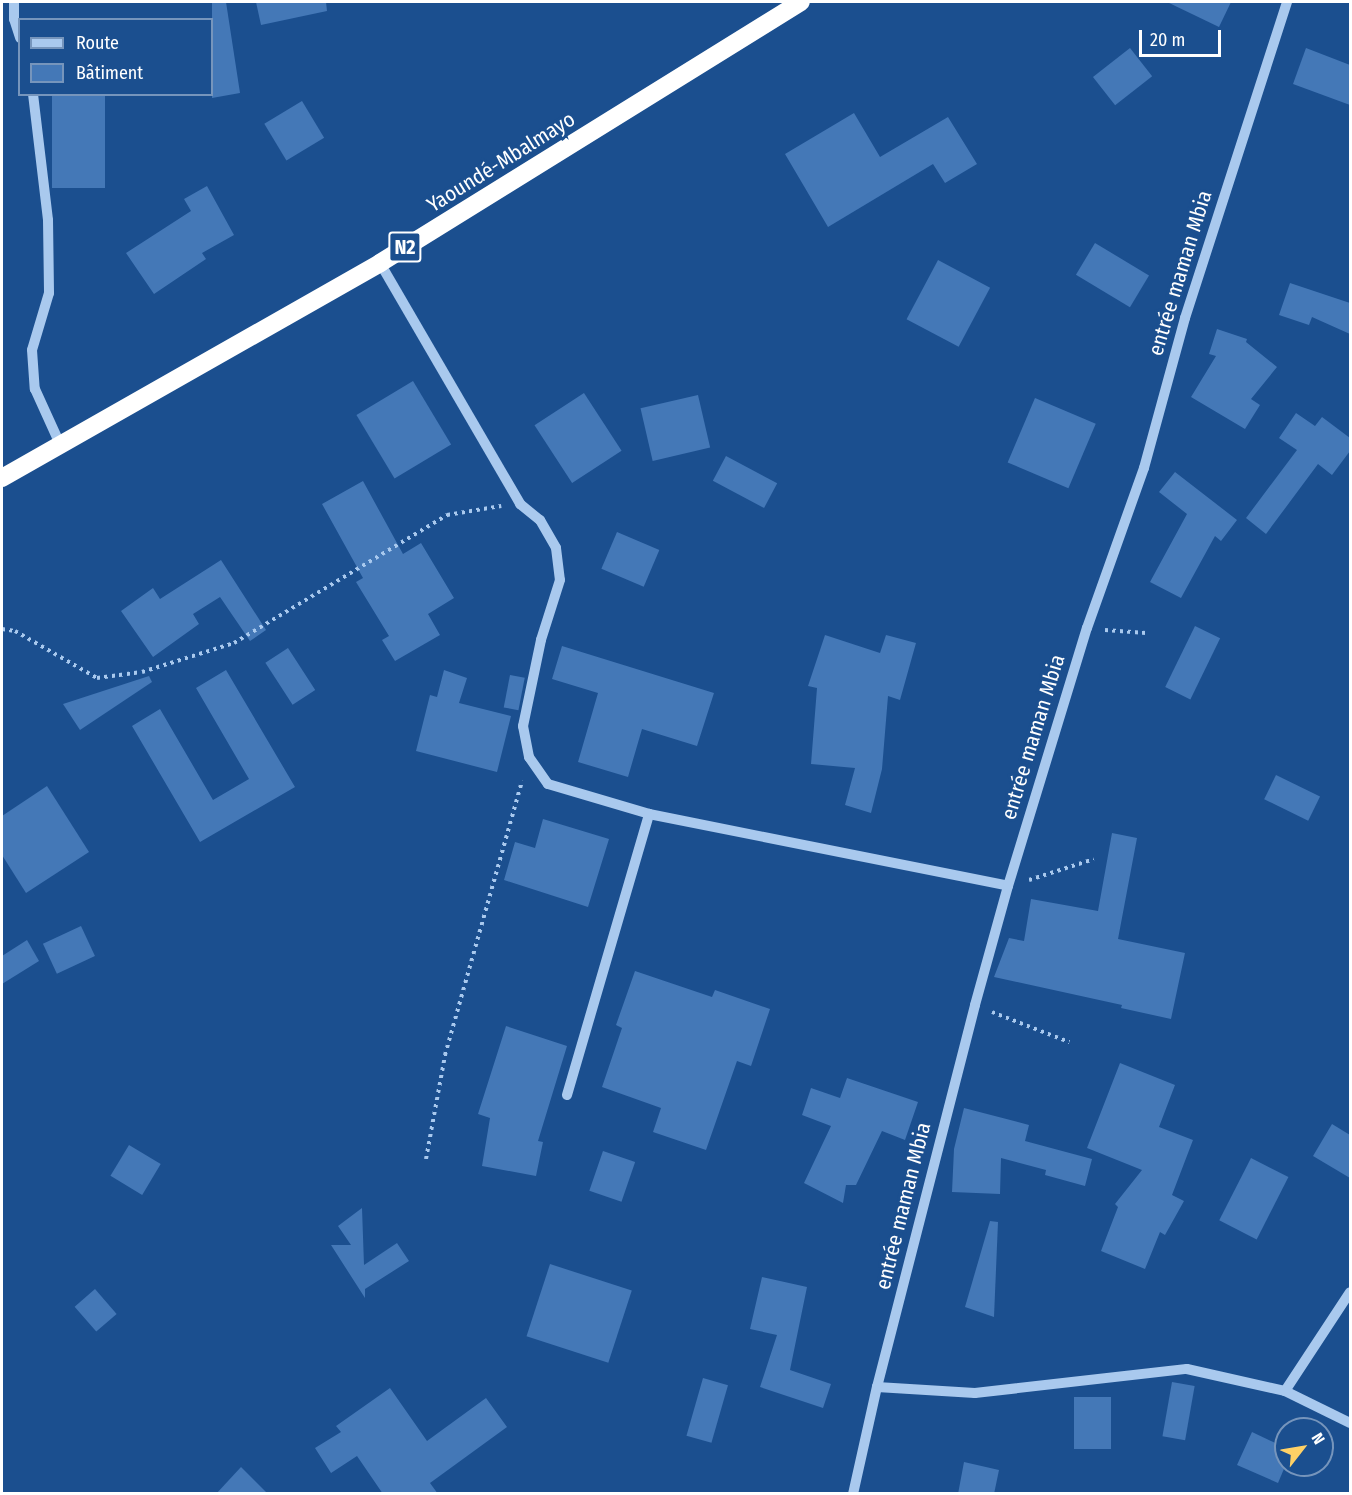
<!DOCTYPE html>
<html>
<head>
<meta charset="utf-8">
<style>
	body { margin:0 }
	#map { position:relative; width:1352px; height:1495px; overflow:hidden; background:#1b4f8f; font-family:"Fira Sans Condensed",sans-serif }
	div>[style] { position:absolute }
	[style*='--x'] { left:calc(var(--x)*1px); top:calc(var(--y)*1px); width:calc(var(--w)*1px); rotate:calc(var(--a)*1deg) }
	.building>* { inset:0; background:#4478b7; transform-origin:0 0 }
	.path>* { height:4px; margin-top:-2px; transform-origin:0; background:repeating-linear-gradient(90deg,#a9c9ee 0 3px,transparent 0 7.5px) }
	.minor>* { height:10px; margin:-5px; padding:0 5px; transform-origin:5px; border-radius:5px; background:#a9c9ee }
	.highway>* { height:18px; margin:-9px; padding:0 9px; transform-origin:9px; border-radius:9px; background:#fff }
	span { translate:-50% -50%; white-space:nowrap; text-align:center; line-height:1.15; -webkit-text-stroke:6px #1b4f8f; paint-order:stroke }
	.shield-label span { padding:2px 4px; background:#1b4f8f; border:2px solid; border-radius:4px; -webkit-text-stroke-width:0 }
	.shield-label { font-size:20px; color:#fff; font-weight:700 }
	.street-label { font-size:21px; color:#fff }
	.frame { position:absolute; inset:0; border:3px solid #fff; pointer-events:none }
	.legend { position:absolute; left:18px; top:18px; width:195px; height:78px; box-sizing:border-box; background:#1b4f8f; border:2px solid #7695bc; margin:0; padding:8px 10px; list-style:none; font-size:18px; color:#fff }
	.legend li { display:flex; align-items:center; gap:12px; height:30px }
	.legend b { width:30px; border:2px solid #7695bc }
	.north { position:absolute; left:1274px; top:1417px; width:60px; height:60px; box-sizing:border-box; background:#1b4f8f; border:2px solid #7695bc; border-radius:50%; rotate:59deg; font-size:16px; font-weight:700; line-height:24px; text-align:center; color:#fff }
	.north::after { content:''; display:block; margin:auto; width:21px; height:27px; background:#ffd166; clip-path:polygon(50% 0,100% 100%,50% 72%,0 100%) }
	.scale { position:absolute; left:1139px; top:30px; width:82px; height:27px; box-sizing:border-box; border:3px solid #fff; border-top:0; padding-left:8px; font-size:18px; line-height:21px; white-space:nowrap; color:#fff; -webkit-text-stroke:4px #1b4f8f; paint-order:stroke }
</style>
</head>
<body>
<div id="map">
	<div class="building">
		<i style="clip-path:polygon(212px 2px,226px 2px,240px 93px,212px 98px)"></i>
		<i style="clip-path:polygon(256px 2px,326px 2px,327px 11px,261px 25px)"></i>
		<i style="clip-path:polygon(1167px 2px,1231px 2px,1219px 27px)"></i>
		<i style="left:1130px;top:48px;width:36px;height:47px;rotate:52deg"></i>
		<i style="clip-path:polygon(1306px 48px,1350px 65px,1350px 105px,1293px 84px)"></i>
		<i style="left:52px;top:94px;width:53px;height:94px"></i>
		<i style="left:302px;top:101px;width:43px;height:44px;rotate:59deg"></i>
		<i style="clip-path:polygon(854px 113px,880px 157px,948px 117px,977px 164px,945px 183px,933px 164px,828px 227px,785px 154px)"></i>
		<i style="clip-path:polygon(207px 186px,234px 235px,202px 253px,206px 259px,154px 294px,126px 253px,191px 211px,184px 199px)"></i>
		<i style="left:1095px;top:243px;width:63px;height:37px;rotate:31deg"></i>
		<i style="left:938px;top:260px;width:59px;height:67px;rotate:28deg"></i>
		<i style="clip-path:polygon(1290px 283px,1350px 303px,1350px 334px,1312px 317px,1309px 325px,1279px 315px)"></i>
		<i style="clip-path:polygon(1217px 329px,1247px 339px,1246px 342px,1277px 367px,1251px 399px,1260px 405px,1245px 429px,1191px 397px,1216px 356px,1209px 354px)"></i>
		<i style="left:413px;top:381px;width:74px;height:66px;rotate:59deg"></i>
		<i style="left:584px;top:393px;width:69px;height:59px;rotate:57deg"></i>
		<i style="left:698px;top:395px;width:54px;height:59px;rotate:77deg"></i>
		<i style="left:1035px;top:398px;width:66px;height:70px;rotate:23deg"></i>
		<i style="clip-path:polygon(1296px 413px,1315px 426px,1322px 417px,1350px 438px,1350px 451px,1332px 475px,1318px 464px,1266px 534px,1246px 518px,1297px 450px,1279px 438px)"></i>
		<i style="left:726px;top:456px;width:58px;height:28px;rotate:28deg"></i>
		<i style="clip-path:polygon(1175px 472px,1237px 520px,1221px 541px,1215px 536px,1181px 598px,1150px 582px,1187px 514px,1159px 492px)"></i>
		<i style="clip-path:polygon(363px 481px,403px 554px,421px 543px,454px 598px,428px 614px,440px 635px,395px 661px,382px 640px,389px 636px,356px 582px,363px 578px,322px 504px)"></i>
		<i style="left:617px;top:532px;width:46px;height:40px;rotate:23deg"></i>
		<i style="clip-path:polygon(221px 560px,266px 630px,250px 641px,220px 597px,193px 614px,199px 624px,153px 657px,121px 611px,153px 588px,160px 599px)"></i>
		<i style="left:1195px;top:626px;width:28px;height:68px;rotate:26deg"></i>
		<i style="clip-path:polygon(825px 635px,880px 653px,886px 635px,916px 643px,900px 700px,888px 696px,882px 769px,871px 813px,845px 805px,855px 768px,811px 764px,817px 688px,808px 686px)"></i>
		<i style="clip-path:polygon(562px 646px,714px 693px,697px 746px,642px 729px,628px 777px,578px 762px,598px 693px,552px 679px)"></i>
		<i style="left:288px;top:648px;width:50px;height:27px;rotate:57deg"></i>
		<i style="clip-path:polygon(226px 670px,295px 787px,200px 842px,132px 726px,160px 709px,213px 800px,249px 779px,196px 688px)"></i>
		<i style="clip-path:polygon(444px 670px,467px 678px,459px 703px,511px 716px,497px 772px,416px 751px,430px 695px,437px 697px)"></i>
		<i style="left:510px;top:675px;width:15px;height:33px;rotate:11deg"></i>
		<i style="clip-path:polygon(149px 676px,152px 682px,80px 730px,63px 704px)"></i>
		<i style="left:1276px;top:775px;width:49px;height:27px;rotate:26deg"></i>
		<i style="clip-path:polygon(47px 786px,89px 852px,26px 893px,2px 855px,2px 816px)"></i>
		<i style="clip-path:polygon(543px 819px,609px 839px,588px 907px,504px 880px,515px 842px,535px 848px)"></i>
		<i style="clip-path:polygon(1112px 833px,1137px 838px,1118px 939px,1185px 953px,1171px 1019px,1121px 1008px,1122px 1005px,994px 977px,1009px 938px,1024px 941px,1031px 899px,1098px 911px)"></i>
		<i style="left:81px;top:926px;width:33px;height:42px;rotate:65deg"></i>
		<i style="clip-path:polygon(27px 940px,39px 961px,2px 984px,2px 956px)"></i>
		<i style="clip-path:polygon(635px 971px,712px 997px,715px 990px,770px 1009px,751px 1066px,737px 1061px,706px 1150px,653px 1132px,661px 1108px,602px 1087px,622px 1028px,616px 1025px)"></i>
		<i style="clip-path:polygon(506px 1026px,567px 1046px,538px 1141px,543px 1142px,536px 1176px,482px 1166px,490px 1118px,478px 1114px)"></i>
		<i style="clip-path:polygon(1120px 1063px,1175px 1085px,1159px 1127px,1193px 1140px,1172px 1195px,1184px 1201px,1165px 1235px,1160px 1232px,1145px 1269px,1101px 1251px,1118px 1207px,1115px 1204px,1142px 1170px,1087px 1148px)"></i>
		<i style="clip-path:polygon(847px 1078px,918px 1102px,905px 1140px,882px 1131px,856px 1185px,846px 1185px,843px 1203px,804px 1183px,831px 1126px,802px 1115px,811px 1088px,840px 1098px)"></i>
		<i style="clip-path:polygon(964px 1108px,1029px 1125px,1025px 1141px,1092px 1159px,1085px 1186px,1045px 1175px,1046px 1170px,1001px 1158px,1000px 1194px,952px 1192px,954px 1149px)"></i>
		<i style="clip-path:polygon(1332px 1124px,1350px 1135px,1350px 1178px,1313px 1156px)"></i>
		<i style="left:129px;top:1145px;width:37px;height:36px;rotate:31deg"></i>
		<i style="left:603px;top:1151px;width:34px;height:42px;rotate:19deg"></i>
		<i style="left:1251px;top:1158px;width:42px;height:70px;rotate:27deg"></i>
		<i style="clip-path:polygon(362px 1208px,364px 1265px,397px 1243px,409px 1261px,365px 1289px,365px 1298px,331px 1245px,351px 1245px,338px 1226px)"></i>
		<i style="clip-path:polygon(990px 1221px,998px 1222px,994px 1317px,965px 1307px)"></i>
		<i style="left:550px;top:1264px;width:86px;height:76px;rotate:18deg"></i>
		<i style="clip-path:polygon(762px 1277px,807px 1287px,790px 1370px,831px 1384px,823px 1408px,760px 1387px,777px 1335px,750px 1329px)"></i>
		<i style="left:95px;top:1289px;width:33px;height:27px;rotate:49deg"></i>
		<i style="left:703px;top:1378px;width:26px;height:60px;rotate:16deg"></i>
		<i style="left:1172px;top:1382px;width:23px;height:55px;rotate:10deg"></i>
		<i style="clip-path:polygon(390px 1388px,427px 1441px,486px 1398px,507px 1427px,430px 1483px,438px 1494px,383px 1494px,357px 1456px,331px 1473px,315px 1448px,341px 1432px,336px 1426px)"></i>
		<i style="left:1074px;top:1397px;width:37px;height:52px"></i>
		<i style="clip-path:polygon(1252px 1432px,1286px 1448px,1286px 1464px,1278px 1483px,1237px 1465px)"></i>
		<i style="clip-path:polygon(964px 1462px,999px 1470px,994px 1494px,958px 1494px)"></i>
		<i style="clip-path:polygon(241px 1467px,268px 1494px,216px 1494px)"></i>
	</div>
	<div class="path">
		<i style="--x:2;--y:629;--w:13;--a:9"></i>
		<i style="--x:15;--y:631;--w:95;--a:29.8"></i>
		<i style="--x:97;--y:678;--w:45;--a:-7.6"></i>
		<i style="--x:142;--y:672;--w:96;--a:-17.5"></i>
		<i style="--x:234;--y:643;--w:249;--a:-31"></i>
		<i style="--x:447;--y:515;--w:55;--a:-9.5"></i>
		<i style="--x:1105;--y:630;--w:41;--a:4.2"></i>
		<i style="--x:1029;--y:880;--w:68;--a:-17.9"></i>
		<i style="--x:992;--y:1012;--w:83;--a:21.3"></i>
		<i style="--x:426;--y:1159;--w:106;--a:-79.6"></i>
		<i style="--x:445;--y:1055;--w:285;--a:-74.3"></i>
	</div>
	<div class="minor">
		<i style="--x:14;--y:2;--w:17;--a:90"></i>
		<i style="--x:14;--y:19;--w:20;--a:72"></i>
		<i style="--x:33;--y:94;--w:127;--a:83.2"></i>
		<i style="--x:48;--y:220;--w:73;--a:89.2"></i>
		<i style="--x:49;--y:293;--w:59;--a:106.6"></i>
		<i style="--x:32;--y:350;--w:39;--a:86"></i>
		<i style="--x:35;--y:389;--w:60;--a:65.6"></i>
		<i style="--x:380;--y:263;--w:279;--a:59.8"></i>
		<i style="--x:520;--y:504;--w:26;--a:39"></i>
		<i style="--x:540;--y:520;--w:32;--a:60"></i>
		<i style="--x:556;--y:548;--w:32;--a:83"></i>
		<i style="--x:560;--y:580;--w:63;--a:107.6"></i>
		<i style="--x:541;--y:640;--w:88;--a:101.8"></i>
		<i style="--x:523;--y:726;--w:32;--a:79"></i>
		<i style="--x:529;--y:757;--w:33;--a:55"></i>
		<i style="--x:548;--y:784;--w:105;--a:16.5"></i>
		<i style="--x:649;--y:814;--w:366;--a:11.3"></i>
		<i style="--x:567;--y:1095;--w:293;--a:-73.7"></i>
		<i style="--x:877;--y:1387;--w:98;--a:3.5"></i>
		<i style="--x:975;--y:1393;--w:213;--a:-6.5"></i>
		<i style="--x:1187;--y:1369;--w:100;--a:12.7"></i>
		<i style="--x:1285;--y:1391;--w:72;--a:26.2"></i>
		<i style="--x:1285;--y:1391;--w:118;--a:-56.7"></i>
		<i style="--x:853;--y:1494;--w:110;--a:-77.4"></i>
		<i style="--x:877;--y:1387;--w:394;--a:-75.6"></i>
		<i style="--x:975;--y:1005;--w:123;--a:-74.5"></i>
		<i style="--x:1008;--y:886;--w:270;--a:-73"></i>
		<i style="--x:1087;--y:628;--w:170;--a:-70.4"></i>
		<i style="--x:1144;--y:468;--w:156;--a:-74.7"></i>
		<i style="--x:1185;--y:318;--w:332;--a:-72.1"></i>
	</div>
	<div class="highway">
		<i style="--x:2;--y:478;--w:435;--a:-29.6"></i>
		<i style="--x:380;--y:263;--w:495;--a:-31.8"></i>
	</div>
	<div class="shield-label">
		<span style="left:405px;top:247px">N2</span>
	</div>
	<div class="street-label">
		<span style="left:501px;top:162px;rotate:-32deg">Yaoundé-Mbalmayo</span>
		<span style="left:1180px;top:273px;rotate:-73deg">entrée maman Mbia</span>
		<span style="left:1033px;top:737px;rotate:-73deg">entrée maman Mbia</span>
		<span style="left:903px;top:1206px;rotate:-76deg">entrée maman Mbia</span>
	</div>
	<div class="frame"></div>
	<ul class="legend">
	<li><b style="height:8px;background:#a9c9ee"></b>Route</li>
	<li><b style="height:16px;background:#4478b7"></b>Bâtiment</li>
	</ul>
	<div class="north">N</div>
	<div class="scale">20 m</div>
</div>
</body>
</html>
